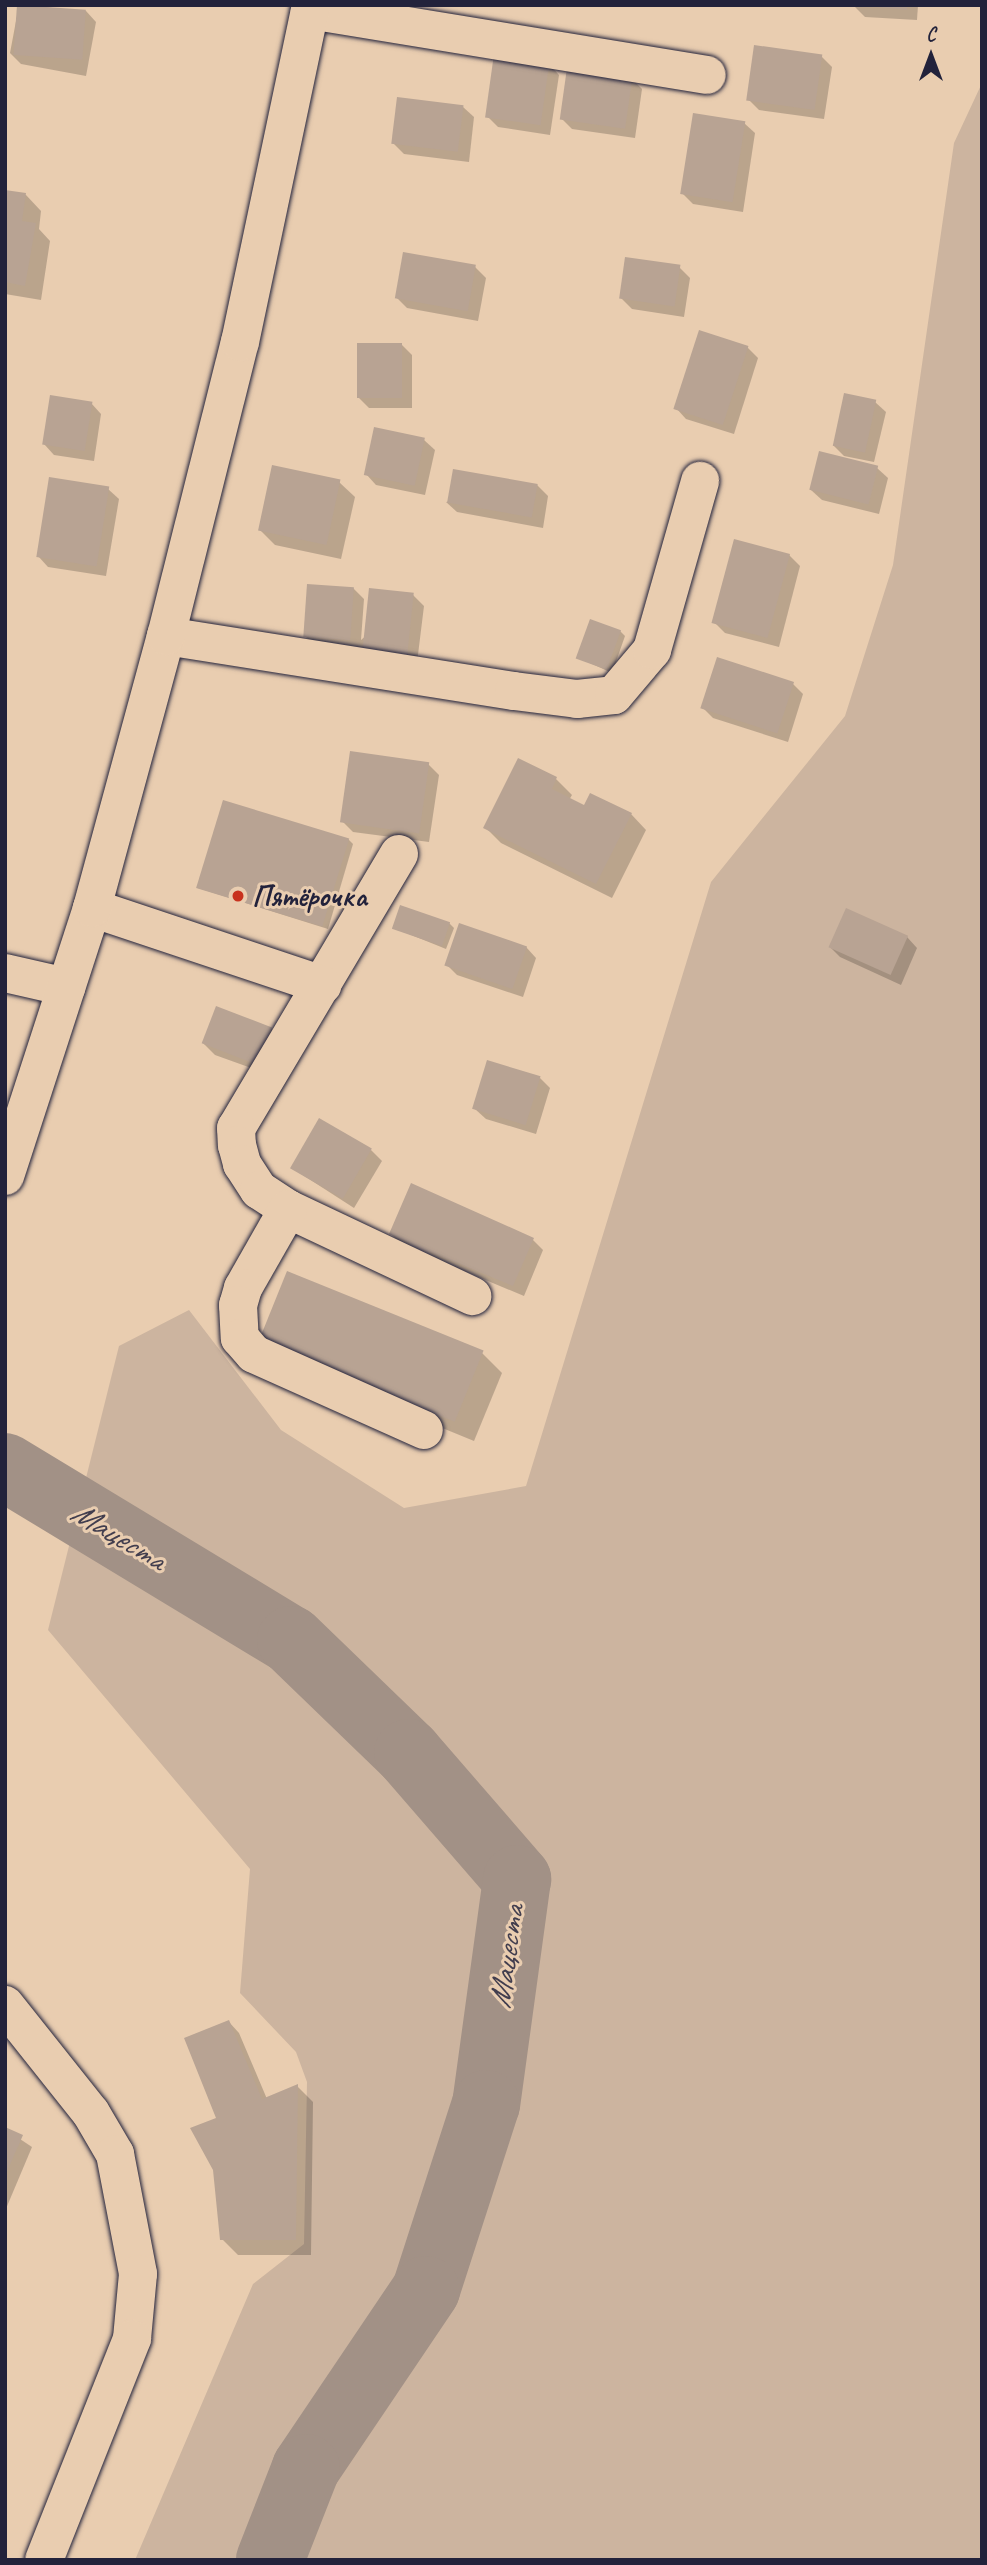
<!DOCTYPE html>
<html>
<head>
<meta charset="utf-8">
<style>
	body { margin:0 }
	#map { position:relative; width:987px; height:2565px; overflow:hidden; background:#e9cdb0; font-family:Caveat,sans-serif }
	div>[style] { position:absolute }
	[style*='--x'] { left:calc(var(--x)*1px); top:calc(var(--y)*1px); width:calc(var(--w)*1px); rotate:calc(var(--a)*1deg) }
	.green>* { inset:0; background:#ccb49f }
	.shadow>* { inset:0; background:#0003 }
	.river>* { height:68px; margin:-34px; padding:0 34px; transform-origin:34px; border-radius:34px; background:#a29186 }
	.building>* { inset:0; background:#b8a393; transform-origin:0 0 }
	.roads { filter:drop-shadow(0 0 2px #22223b) drop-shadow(0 0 2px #22223b) }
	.minor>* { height:38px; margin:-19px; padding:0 19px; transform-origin:19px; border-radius:19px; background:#e9cdb0 }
	.major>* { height:38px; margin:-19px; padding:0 19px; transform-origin:19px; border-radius:19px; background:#e9cdb0 }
	.dots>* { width:19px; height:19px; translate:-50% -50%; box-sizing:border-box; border:4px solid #e9cdb0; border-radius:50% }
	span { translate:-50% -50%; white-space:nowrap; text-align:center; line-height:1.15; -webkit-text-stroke:6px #e9cdb0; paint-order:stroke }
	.poi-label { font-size:30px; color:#22223b; font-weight:700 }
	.left { translate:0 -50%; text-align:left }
	.water-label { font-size:32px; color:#423e4e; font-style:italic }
	.frame { position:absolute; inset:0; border:7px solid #22223b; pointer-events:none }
	.north { position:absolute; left:896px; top:21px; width:70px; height:70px; -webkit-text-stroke:5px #e9cdb0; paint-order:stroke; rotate:0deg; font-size:19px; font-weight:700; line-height:28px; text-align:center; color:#22223b }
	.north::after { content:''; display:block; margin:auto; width:24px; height:32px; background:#22223b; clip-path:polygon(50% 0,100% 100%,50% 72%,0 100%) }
</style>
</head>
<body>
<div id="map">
	<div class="green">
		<i style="clip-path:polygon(982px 83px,982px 2560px,135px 2560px,253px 2284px,304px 2244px,307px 2082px,296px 2052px,240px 1993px,250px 1869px,48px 1630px,119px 1346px,189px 1310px,281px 1430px,404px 1508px,526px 1486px,711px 882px,845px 716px,893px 565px,954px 143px)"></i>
	</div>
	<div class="shadow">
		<i style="clip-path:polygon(19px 5px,86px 11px,96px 22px,86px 76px,21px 64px,10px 53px)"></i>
		<i style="clip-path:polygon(918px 5px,917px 20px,865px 17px,854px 6px)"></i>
		<i style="clip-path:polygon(821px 56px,832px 67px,824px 119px,759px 110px,748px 99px)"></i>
		<i style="clip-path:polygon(549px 64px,559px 75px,550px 135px,498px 127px,487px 116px)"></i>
		<i style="clip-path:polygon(632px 79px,642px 89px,635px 138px,572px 129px,561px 118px)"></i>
		<i style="clip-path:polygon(463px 107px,474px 117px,469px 162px,404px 154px,393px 143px)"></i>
		<i style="clip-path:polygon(744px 123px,755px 133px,743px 212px,693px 204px,682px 193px)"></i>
		<i style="clip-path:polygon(5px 192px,26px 195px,41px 211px,39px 229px,50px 241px,41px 300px,5px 294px)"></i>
		<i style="clip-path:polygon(475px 267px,486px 278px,478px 321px,407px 308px,396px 297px)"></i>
		<i style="clip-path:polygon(679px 267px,690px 278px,684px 317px,632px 309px,621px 298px)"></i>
		<i style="clip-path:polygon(401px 344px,412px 355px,412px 408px,369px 408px,358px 397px)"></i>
		<i style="clip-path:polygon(747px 347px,758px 358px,734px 434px,686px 419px,676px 408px)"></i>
		<i style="clip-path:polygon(875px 402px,886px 412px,874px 462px,844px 456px,833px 445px)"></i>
		<i style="clip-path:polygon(91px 403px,101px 414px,94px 461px,54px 455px,44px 444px)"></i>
		<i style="clip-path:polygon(424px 440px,435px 450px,425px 495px,376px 485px,366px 474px)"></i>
		<i style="clip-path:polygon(877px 468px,888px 478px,879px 514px,822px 500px,811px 490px)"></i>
		<i style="clip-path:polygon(339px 482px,355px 497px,341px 559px,275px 545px,259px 529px)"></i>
		<i style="clip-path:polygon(537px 485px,548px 496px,543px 528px,457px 512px,446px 502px)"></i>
		<i style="clip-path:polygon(108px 489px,119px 499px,106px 576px,48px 567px,38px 556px)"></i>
		<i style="clip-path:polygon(789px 555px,800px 566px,779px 647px,725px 633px,714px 622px)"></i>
		<i style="clip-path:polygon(353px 588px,364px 599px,361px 640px,413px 595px,424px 606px,416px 671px,316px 647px,305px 636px)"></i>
		<i style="clip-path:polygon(620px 631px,625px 636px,612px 673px,579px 658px)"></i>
		<i style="clip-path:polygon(793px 684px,803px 694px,788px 742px,713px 718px,702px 707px)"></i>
		<i style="clip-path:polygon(428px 764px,439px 775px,429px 842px,353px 832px,342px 821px)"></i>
		<i style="clip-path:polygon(556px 779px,572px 795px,569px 800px,584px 807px,631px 814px,646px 830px,612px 898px,501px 843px,485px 827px)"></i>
		<i style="clip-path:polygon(348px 839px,353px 844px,328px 929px,198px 888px)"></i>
		<i style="clip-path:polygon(449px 923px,454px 928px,446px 949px,394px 928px)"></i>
		<i style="clip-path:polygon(907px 937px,917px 948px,901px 985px,840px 957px,830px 947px)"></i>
		<i style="clip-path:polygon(526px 947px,536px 958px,523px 997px,457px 975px,446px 964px)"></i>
		<i style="clip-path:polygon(271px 1028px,281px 1039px,268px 1074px,215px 1055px,204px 1044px)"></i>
		<i style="clip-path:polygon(540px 1078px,550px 1088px,536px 1134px,486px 1119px,475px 1109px)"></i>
		<i style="clip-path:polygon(371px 1150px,382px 1161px,354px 1208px,292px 1168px)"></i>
		<i style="clip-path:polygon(391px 1234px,533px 1240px,543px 1250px,524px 1296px,402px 1245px)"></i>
		<i style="clip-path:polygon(482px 1353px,502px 1373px,474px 1441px,279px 1361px)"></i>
		<i style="clip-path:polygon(229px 2022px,239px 2033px,267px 2099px,297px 2086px,313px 2102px,311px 2255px,238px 2255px,222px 2239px,215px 2170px)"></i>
		<i style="clip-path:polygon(5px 2129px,32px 2147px,5px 2211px)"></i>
	</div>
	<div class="river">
		<i style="--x:5;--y:1467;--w:334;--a:31.2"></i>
		<i style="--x:291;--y:1640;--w:163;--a:44"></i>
		<i style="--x:408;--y:1753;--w:167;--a:49.1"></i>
		<i style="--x:517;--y:1879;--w:227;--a:97.8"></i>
		<i style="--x:486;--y:2104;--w:195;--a:107.9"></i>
		<i style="--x:426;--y:2290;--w:215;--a:124"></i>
		<i style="--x:306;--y:2468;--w:99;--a:111.4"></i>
	</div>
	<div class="building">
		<i style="left:17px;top:5px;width:69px;height:50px;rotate:4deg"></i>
		<i style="clip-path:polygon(856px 5px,907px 5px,907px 10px)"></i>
		<i style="left:754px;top:45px;width:69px;height:56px;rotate:8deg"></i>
		<i style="left:494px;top:54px;width:56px;height:64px;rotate:8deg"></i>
		<i style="left:567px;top:68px;width:66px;height:52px;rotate:8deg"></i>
		<i style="left:397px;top:97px;width:67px;height:47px;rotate:7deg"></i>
		<i style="left:693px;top:113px;width:53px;height:82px;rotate:9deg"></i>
		<i style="clip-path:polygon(5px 190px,26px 193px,22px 221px,36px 223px,25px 286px,5px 282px)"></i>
		<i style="left:403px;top:252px;width:74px;height:47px;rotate:10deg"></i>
		<i style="left:625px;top:257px;width:56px;height:42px;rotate:8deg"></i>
		<i style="left:699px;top:330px;width:52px;height:83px;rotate:18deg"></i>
		<i style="left:357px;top:343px;width:45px;height:55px"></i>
		<i style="left:844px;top:393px;width:33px;height:54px;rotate:12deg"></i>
		<i style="left:50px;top:395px;width:43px;height:50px;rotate:9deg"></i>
		<i style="left:374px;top:427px;width:52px;height:49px;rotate:12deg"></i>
		<i style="left:819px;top:451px;width:61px;height:40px;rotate:14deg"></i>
		<i style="left:272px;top:465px;width:70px;height:67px;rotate:12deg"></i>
		<i style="left:453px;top:469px;width:86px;height:34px;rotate:10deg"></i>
		<i style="left:49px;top:477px;width:61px;height:81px;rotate:9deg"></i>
		<i style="left:734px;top:539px;width:58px;height:87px;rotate:15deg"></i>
		<i style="left:307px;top:584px;width:47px;height:53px;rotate:4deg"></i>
		<i style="left:369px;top:588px;width:45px;height:67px;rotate:6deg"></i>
		<i style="left:590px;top:619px;width:33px;height:42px;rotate:20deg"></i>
		<i style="left:717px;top:657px;width:81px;height:54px;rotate:18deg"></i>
		<i style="left:350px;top:751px;width:80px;height:72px;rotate:8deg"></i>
		<i style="clip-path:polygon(518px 758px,557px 777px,552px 789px,584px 805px,590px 793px,632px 813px,596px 884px,483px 828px)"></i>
		<i style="left:223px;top:800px;width:132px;height:92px;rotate:17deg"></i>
		<i style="left:400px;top:905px;width:53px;height:25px;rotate:19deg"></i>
		<i style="left:846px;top:908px;width:68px;height:43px;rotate:24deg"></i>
		<i style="left:459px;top:923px;width:72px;height:45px;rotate:19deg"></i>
		<i style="left:216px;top:1006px;width:60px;height:40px;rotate:21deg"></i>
		<i style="left:487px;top:1060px;width:56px;height:51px;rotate:17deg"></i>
		<i style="left:319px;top:1118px;width:61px;height:58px;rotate:30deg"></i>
		<i style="clip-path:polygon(411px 1183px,534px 1238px,513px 1286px,431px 1252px,426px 1262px,405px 1253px,410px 1243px,389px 1234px)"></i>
		<i style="left:287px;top:1271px;width:212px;height:77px;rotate:22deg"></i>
		<i style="clip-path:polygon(229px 2020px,262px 2099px,298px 2084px,296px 2240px,220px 2240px,213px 2170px,190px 2128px,216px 2118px,184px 2038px)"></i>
		<i style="clip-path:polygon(5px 2127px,23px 2135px,5px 2176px)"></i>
	</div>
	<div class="roads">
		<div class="minor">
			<i style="--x:310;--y:10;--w:402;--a:9.3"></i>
			<i style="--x:166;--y:636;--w:352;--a:9"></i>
			<i style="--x:514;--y:691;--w:64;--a:7.2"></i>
			<i style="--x:577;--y:699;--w:37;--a:-6"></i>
			<i style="--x:614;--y:695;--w:59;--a:-49.8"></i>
			<i style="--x:652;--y:650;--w:176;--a:-74.1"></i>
			<i style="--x:399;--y:854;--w:319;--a:120.7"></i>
			<i style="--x:236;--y:1128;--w:17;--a:87"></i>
			<i style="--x:237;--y:1145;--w:20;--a:75"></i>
			<i style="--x:242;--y:1164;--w:31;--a:57"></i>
			<i style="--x:259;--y:1190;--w:35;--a:33"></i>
			<i style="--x:288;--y:1209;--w:204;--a:25.3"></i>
			<i style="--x:92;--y:908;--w:243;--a:18.5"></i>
			<i style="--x:5;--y:973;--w:63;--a:12.9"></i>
			<i style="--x:5;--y:1176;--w:282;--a:-72"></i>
			<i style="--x:92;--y:908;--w:282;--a:-74.8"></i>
			<i style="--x:166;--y:636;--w:303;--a:-75.9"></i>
			<i style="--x:240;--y:342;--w:344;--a:-78.1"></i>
			<i style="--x:288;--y:1209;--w:91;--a:119.7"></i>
			<i style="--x:243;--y:1288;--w:18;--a:106"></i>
			<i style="--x:238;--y:1305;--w:33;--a:87"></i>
			<i style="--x:240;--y:1338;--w:21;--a:49"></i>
			<i style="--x:254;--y:1354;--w:186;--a:24.1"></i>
		</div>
		<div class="major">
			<i style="--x:5;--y:2005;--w:138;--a:51.5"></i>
			<i style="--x:91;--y:2113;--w:48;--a:59.7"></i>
			<i style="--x:115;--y:2154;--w:122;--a:79.1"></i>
			<i style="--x:138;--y:2274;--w:65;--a:95.3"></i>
			<i style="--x:132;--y:2339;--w:238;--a:111.7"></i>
		</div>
	</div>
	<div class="dots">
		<i style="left:238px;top:896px;background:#c8321e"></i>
	</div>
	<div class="poi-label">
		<span class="left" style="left:252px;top:896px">Пятёрочка</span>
	</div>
	<div class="water-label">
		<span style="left:118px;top:1536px;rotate:31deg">Мацеста</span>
		<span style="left:507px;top:1957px;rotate:-82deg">Мацеста</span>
	</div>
	<div class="frame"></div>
	<div class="north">С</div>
</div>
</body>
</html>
